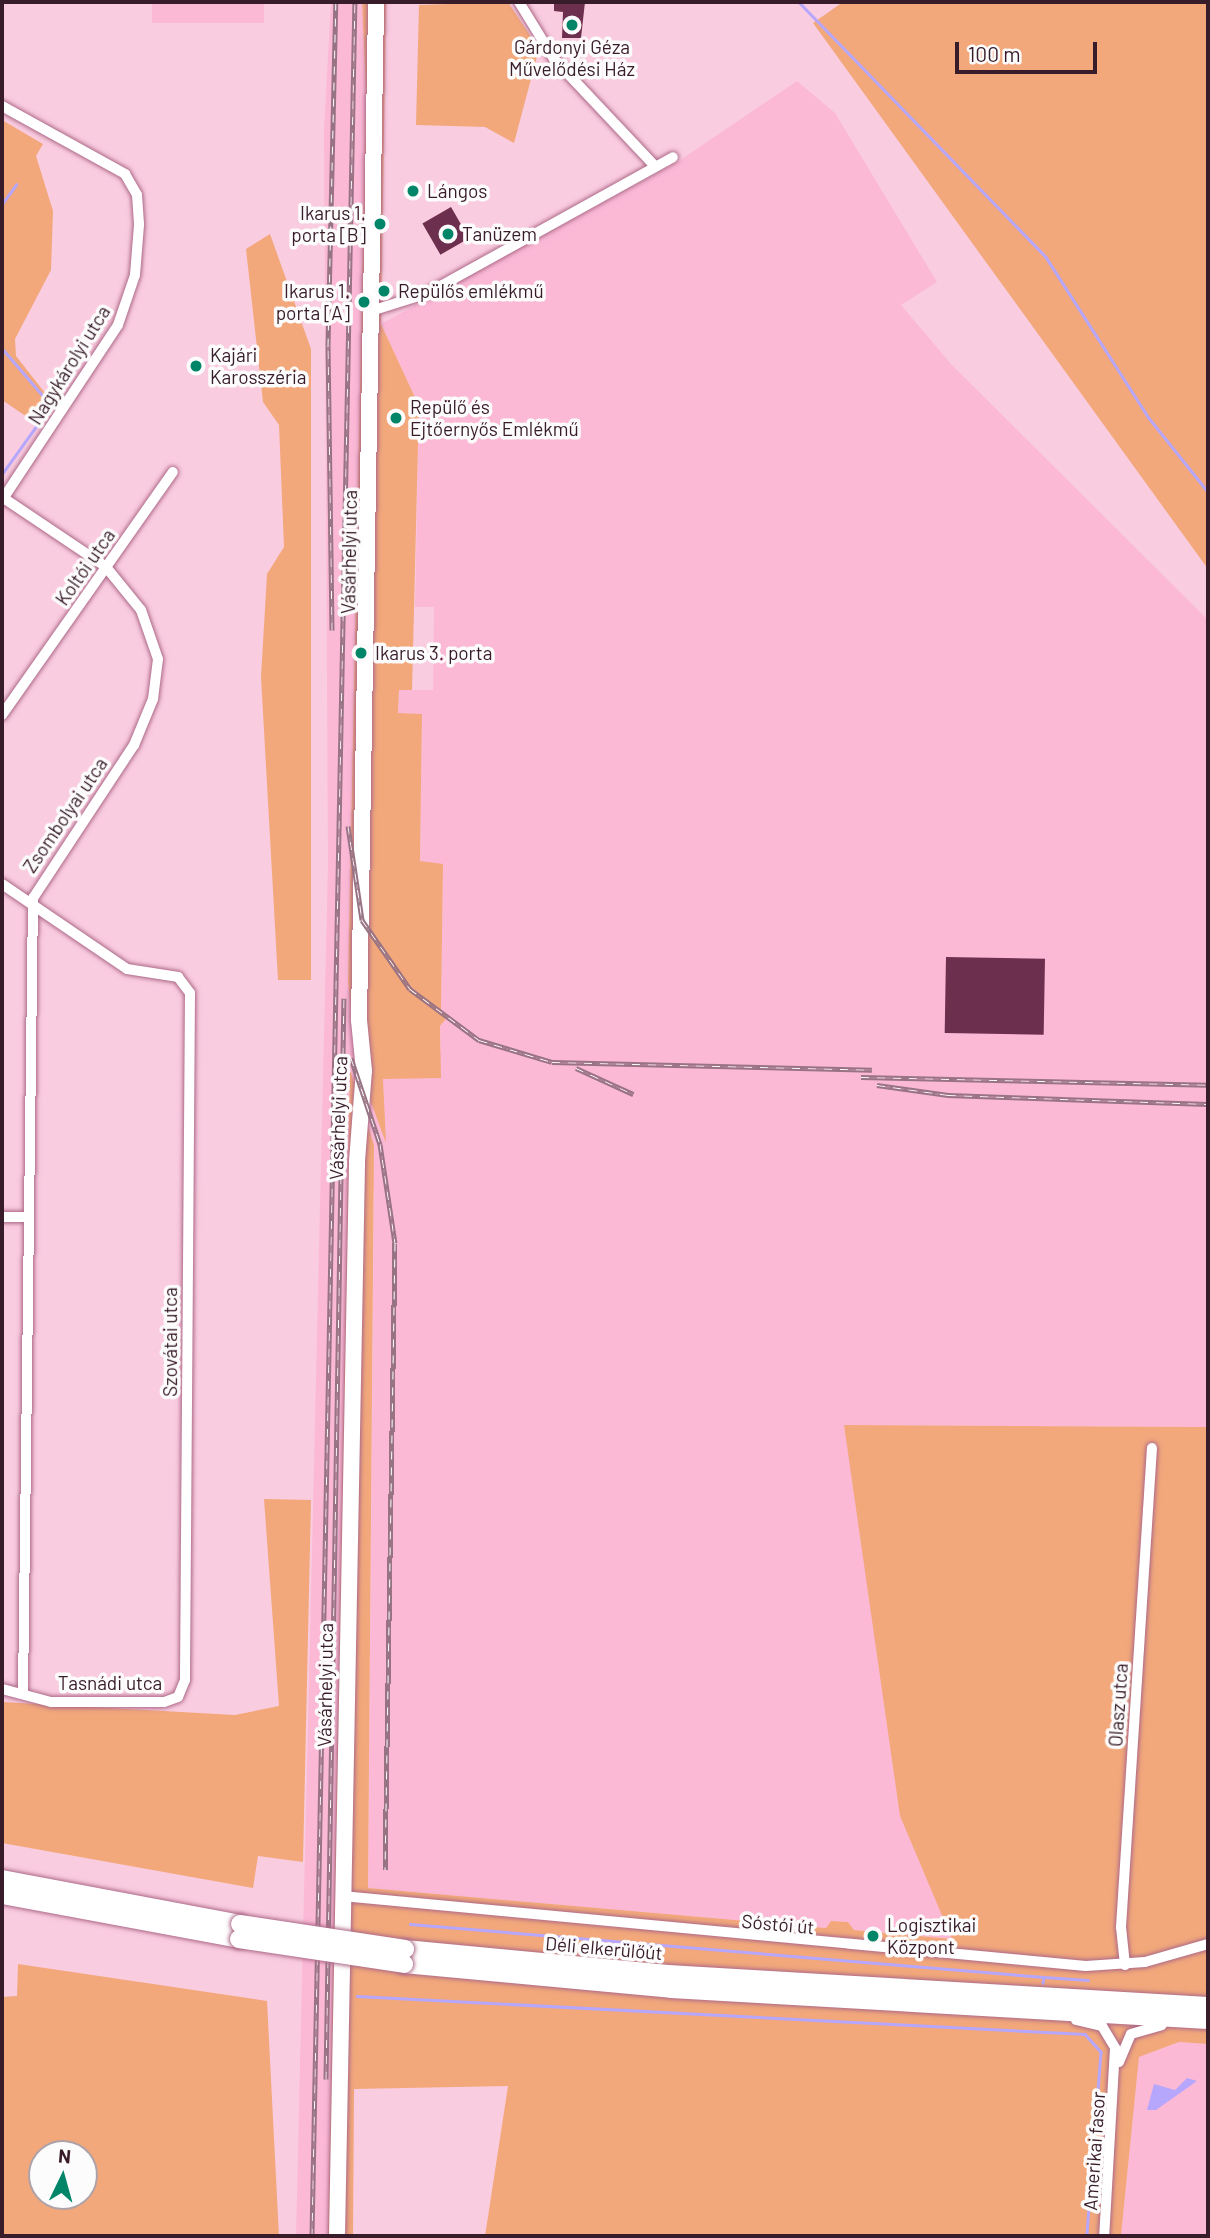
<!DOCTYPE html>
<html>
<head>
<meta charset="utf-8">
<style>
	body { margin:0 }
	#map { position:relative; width:1210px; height:2238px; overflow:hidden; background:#facce0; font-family:Barlow,sans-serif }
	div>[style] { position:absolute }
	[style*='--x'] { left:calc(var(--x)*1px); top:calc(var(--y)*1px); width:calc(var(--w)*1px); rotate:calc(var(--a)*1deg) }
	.built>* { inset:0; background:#fbb9d6; transform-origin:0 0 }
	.green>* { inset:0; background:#f2a87b }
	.water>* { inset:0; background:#b6a7fc }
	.stream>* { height:2.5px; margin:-1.25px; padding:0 1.25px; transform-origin:1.25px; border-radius:1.25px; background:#b6a7fc }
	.building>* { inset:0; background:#6d2f4e; transform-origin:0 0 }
	.roads { filter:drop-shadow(0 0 2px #ad6988) drop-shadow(0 0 2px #ad6988) }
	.street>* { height:10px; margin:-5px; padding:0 5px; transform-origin:5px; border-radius:5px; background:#fff }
	.secondary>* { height:16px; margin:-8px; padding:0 8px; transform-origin:8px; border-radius:8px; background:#fff }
	.primary>* { height:18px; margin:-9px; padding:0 9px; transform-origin:9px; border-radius:9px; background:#fff }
	.rail>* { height:5px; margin-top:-2.5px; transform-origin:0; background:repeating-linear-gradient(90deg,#fcfcfc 0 8px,#987384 0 16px); box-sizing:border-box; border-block:2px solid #987384 }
	.bridges { filter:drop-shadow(0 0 2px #ad6988) drop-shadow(0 0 2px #ad6988) }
	.primary-bridge>* { height:18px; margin:-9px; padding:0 9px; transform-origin:9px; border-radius:9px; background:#fff }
	.dots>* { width:19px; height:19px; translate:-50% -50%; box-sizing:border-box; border:4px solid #fcfcfc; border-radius:50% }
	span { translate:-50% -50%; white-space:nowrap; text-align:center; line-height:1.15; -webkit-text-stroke:7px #fcfcfc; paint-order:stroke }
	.poi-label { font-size:19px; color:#381c29 }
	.left { translate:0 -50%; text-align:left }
	.right { translate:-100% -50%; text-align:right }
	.street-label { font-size:19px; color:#381c29 }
	.frame { position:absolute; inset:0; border:4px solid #381c29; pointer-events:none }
	.north { position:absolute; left:28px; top:2140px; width:70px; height:70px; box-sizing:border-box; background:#fcfcfc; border:2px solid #aea2a8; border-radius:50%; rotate:5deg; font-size:19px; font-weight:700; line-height:28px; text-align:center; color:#381c29 }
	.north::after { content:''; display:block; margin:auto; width:24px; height:32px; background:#008569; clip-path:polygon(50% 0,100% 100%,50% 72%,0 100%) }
	.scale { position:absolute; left:955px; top:42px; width:142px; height:32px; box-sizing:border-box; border:4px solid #381c29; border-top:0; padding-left:9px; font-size:21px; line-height:24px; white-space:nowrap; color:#381c29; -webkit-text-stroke:5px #fcfcfc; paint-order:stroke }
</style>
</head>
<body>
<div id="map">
	<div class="built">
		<i style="left:152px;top:2px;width:112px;height:21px"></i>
		<i style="clip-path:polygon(331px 2px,362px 2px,366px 93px,348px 981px,385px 1139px,383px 1078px,441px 1049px,440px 1026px,447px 1016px,441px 1012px,443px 865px,420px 862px,422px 714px,398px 713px,399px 690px,433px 690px,434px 607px,415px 607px,419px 406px,381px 324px,673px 165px,797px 81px,835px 113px,937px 282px,901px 305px,951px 364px,1208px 620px,1208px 1427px,844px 1425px,953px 1939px,854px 1930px,848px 1922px,831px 1921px,826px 1928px,368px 1888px,374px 1191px,350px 1073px,328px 2236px,296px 2236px,328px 864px,324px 129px)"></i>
		<i style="clip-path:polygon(1179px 2042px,1208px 2044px,1208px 2236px,1121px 2236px,1139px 2057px)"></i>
	</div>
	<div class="green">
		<i style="clip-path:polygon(362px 2px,386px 2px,381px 324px,419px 406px,412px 690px,399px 690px,398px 713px,422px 714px,420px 861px,443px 864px,441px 1011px,448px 1016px,440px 1026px,441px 1078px,383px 1079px,386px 1143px,356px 1061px,348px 981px,366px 93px)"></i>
		<i style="clip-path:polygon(508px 2px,539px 49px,514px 143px,485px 127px,416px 125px,419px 5px)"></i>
		<i style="clip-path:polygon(843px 2px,1208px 2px,1208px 569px,813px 23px)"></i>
		<i style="clip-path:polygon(2px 120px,43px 144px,36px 156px,53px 211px,51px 270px,15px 339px,16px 356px,49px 398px,33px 421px,2px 400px)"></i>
		<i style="clip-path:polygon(270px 234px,311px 349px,311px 980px,278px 980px,261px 677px,267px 574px,284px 547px,279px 425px,263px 402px,246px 249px)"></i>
		<i style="clip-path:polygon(350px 1070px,374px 1145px,368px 1888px,826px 1928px,831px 1921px,848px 1922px,854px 1930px,952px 1939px,900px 1816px,844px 1425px,1208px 1427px,1208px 2044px,1179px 2042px,1139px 2057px,1121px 2236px,485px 2236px,508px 2086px,354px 2089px,353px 2236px,328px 2236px)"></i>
		<i style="clip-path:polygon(264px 1499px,311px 1500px,303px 1862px,258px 1856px,253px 1888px,2px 1843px,2px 1702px,235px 1715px,279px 1706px)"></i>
		<i style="clip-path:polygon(evenodd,18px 1964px,267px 2001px,279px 2236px,2px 2236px,2px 1997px,17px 1996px,18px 1964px,42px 2154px,84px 2154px,84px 2196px,42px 2196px,42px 2154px)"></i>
	</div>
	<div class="water">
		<i style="clip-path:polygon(1187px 2078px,1197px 2081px,1156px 2110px,1147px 2110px,1154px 2084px,1175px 2090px)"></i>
	</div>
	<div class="stream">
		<i style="--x:799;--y:2;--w:355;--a:45.9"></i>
		<i style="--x:1046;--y:257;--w:191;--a:57.4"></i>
		<i style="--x:1149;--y:418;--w:95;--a:51.4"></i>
		<i style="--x:2;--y:204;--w:24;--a:-54"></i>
		<i style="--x:2;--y:348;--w:75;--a:49.3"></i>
		<i style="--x:47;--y:411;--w:40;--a:-55.1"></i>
		<i style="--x:2;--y:474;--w:69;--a:-54.5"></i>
		<i style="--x:410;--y:1924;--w:636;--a:4.78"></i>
		<i style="--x:1044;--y:1977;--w:6;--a:99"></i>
		<i style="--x:1044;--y:1977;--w:44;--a:3.9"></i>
		<i style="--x:357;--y:1996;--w:729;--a:2.99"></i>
		<i style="--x:1085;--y:2034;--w:24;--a:48"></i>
		<i style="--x:1101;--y:2052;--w:185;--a:94.4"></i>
	</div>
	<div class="building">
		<i style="clip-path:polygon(554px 2px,585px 2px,581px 38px,562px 38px,563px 12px,554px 11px)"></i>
		<i style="left:451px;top:207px;width:36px;height:33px;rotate:60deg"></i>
		<i style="left:946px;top:957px;width:99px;height:76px;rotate:1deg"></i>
	</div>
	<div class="roads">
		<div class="street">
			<i style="--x:519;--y:2;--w:67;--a:58.4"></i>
			<i style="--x:554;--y:59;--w:147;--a:46.7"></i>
			<i style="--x:2;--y:106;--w:141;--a:28.9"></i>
			<i style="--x:125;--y:174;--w:24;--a:60"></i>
			<i style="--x:137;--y:195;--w:30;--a:86"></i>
			<i style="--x:139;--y:225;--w:50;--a:94.6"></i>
			<i style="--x:135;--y:275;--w:53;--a:108.8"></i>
			<i style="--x:118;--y:325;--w:210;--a:123.5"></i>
			<i style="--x:371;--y:311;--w:60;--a:-17.5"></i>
			<i style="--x:428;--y:293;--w:280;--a:-29"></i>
			<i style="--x:2;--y:497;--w:125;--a:33.9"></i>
			<i style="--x:106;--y:567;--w:55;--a:50.9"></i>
			<i style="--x:141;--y:610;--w:52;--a:70.9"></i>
			<i style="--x:158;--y:659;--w:40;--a:97.1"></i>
			<i style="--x:153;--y:699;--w:50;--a:112.4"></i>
			<i style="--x:134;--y:745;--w:183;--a:123.4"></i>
			<i style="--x:33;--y:898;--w:795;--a:90.72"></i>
			<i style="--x:2;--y:715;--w:297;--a:-54.9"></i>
			<i style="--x:2;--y:884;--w:151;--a:34.2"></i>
			<i style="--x:127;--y:969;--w:52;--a:8.9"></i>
			<i style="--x:178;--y:977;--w:20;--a:53"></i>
			<i style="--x:190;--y:993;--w:687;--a:90.42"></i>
			<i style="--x:185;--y:1680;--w:18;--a:112"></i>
			<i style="--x:178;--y:1697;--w:15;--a:160"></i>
			<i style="--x:164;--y:1702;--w:113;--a:180"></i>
			<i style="--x:51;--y:1702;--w:51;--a:-165.1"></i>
			<i style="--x:2;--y:1217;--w:26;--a:0"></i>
			<i style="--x:342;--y:1896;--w:747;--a:5.37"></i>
			<i style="--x:1086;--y:1966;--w:59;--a:-3.9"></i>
			<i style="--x:1145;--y:1962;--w:66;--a:-15.9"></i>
			<i style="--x:1125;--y:1965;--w:38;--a:-96"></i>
			<i style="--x:1121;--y:1927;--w:480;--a:-86.3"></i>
			<i style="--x:1076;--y:2020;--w:27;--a:13"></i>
			<i style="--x:1102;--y:2026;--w:26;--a:59"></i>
			<i style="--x:1115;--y:2048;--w:188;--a:93.3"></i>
			<i style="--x:1119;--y:2062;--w:30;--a:-67"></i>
			<i style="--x:1131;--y:2034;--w:32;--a:-16"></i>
		</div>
		<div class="secondary">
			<i style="--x:337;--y:2236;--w:1075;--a:-88.93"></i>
			<i style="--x:357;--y:1161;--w:90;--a:-85.6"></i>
			<i style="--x:364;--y:1071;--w:51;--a:-95.6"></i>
			<i style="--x:359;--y:1020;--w:1018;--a:-89.04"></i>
		</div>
		<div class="primary">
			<i style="--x:2;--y:1879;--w:242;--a:10.7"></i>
			<i style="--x:2;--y:1895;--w:241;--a:10.5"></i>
			<i style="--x:405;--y:1949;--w:264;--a:5.4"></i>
			<i style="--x:668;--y:1974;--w:541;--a:3.39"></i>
			<i style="--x:404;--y:1964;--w:268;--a:5.3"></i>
			<i style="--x:671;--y:1989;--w:538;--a:3.3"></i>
		</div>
	</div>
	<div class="rail">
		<i style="--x:332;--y:630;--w:284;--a:-90.8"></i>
		<i style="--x:328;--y:346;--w:344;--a:-88.7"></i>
		<i style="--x:348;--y:826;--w:95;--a:81.5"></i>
		<i style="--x:362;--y:920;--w:84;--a:55.2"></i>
		<i style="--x:410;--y:989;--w:86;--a:36.5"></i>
		<i style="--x:479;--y:1040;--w:76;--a:16.8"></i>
		<i style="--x:552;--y:1062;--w:320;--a:1.4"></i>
		<i style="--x:351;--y:1058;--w:91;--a:71.4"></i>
		<i style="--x:380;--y:1144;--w:100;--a:81.4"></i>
		<i style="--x:395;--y:1243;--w:627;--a:90.91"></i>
		<i style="--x:576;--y:1068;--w:63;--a:24.5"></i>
		<i style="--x:861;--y:1077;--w:347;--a:1.3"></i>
		<i style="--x:877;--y:1085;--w:72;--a:8"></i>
		<i style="--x:948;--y:1095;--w:260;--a:2"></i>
		<i style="--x:326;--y:2079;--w:1081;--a:-89.05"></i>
		<i style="--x:312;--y:2236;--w:2234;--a:-88.9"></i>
	</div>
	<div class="bridges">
		<div class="primary-bridge">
			<i style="--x:240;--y:1924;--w:167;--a:8.6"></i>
			<i style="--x:239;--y:1939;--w:167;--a:8.6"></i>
		</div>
	</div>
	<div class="dots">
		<i style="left:572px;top:25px;background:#008569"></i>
		<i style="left:413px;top:191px;background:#008569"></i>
		<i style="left:380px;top:224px;background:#008569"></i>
		<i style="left:448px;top:234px;background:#008569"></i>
		<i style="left:384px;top:291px;background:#008569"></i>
		<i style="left:364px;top:302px;background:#008569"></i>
		<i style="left:196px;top:366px;background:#008569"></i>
		<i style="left:396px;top:418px;background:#008569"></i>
		<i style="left:361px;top:653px;background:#008569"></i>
		<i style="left:873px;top:1936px;background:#008569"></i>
	</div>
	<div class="poi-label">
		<span style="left:572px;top:58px">Gárdonyi Géza<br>Művelődési Ház</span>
		<span class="left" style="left:427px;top:191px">Lángos</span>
		<span class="right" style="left:366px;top:224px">Ikarus 1.<br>porta [B]</span>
		<span class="left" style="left:462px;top:234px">Tanüzem</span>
		<span class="right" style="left:350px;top:302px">Ikarus 1.<br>porta [A]</span>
		<span class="left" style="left:398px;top:291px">Repülős emlékmű</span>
		<span class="left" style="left:210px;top:366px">Kajári<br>Karosszéria</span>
		<span class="left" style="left:410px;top:418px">Repülő és<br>Ejtőernyős Emlékmű</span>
		<span class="left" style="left:375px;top:653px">Ikarus 3. porta</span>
		<span class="left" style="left:887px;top:1936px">Logisztikai<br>Központ</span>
	</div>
	<div class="street-label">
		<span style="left:69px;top:365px;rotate:-58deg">Nagykárolyi utca</span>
		<span style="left:349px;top:552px;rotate:-89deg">Vásárhelyi utca</span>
		<span style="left:85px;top:567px;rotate:-55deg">Koltói utca</span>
		<span style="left:65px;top:815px;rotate:-56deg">Zsombolyai utca</span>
		<span style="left:338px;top:1118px;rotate:-88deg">Vásárhelyi utca</span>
		<span style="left:170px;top:1342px;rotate:-90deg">Szovátai utca</span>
		<span style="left:110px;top:1683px">Tasnádi utca</span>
		<span style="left:325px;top:1685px;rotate:-89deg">Vásárhelyi utca</span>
		<span style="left:1118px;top:1705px;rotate:-86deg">Olasz utca</span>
		<span style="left:778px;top:1924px;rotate:5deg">Sóstói út</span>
		<span style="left:604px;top:1948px;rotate:5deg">Déli elkerülőút</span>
		<span style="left:1094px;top:2151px;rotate:-86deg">Amerikai fasor</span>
	</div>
	<div class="frame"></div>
	<div class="north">N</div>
	<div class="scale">100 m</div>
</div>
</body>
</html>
